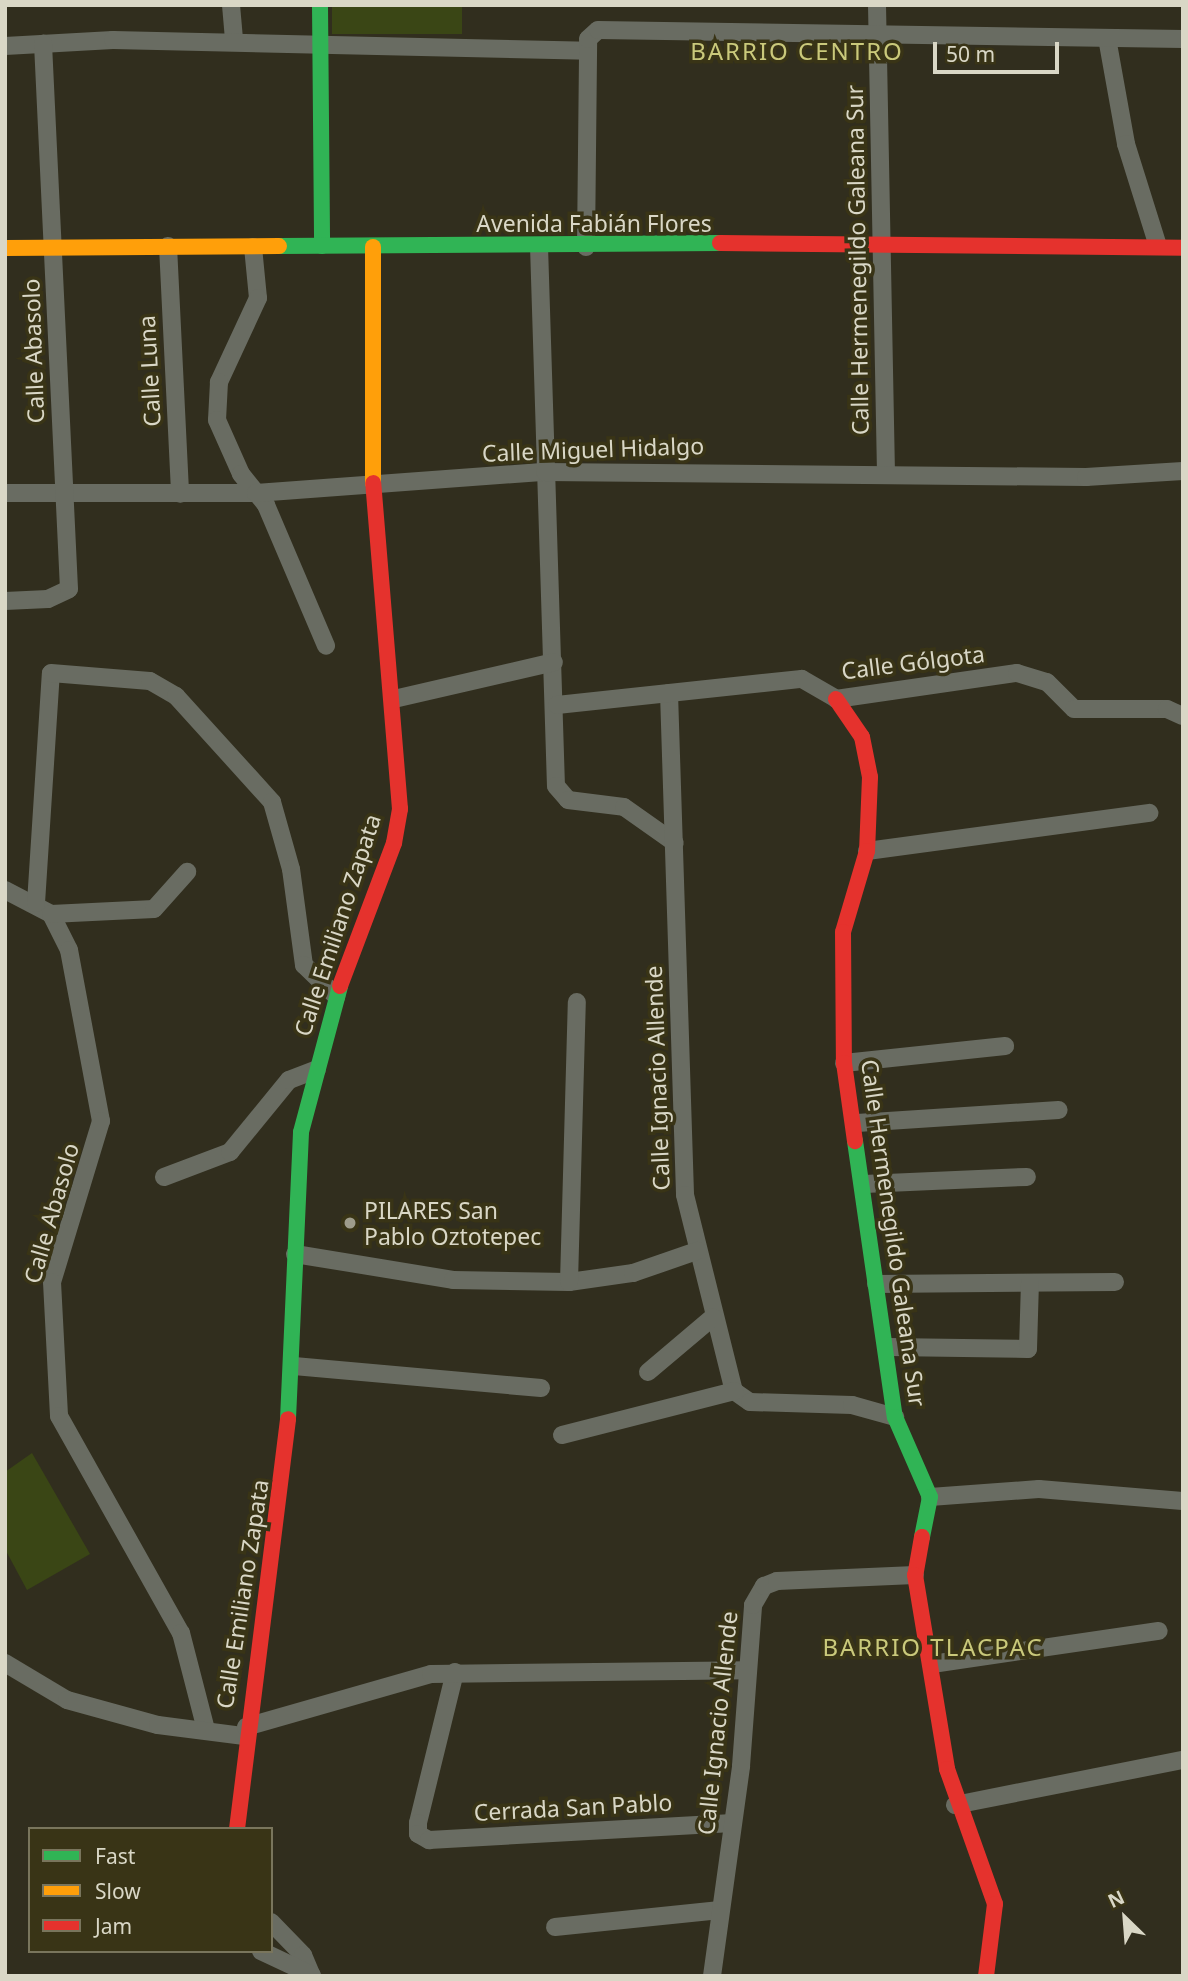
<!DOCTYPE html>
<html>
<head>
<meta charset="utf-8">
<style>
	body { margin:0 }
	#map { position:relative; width:1188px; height:1981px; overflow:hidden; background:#312e1e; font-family:"Noto Sans",sans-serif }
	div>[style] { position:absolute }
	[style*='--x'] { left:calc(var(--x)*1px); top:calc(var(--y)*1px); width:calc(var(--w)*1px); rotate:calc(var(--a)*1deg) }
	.green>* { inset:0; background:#3a4615; transform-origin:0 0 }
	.street>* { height:18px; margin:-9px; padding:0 9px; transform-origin:9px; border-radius:9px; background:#696c62 }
	.fast>* { height:16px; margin:-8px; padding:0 8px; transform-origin:8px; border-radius:8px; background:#30b455 }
	.slow>* { height:16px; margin:-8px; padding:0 8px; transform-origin:8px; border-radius:8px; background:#ff9f0a }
	.jam>* { height:16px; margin:-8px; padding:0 8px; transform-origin:8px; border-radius:8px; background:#e5322d }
	.dots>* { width:19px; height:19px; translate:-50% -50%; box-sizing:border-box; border:4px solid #393416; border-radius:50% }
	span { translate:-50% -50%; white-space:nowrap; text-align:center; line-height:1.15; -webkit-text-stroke:7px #393416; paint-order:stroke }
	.street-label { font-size:23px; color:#d9d7c6 }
	.poi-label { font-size:23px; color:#d9d7c6 }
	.left { translate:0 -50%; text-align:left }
	.neighbourhood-label { font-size:24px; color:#cac97b; letter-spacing:2px }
	.frame { position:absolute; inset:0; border:7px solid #d9d7c6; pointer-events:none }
	.legend { position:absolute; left:28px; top:1827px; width:245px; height:126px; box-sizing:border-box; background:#393416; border:2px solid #79755c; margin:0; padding:9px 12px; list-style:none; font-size:21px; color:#d9d7c6 }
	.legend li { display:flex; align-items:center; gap:14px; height:35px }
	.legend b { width:35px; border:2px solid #79755c }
	.north { position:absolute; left:1090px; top:1883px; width:70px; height:70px; -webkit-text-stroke:5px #393416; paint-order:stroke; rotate:335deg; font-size:19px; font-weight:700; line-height:28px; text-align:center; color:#d9d7c6 }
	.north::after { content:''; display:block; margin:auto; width:24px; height:32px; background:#d9d7c6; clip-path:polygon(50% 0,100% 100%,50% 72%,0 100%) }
	.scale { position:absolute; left:933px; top:42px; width:126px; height:32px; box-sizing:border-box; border:4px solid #d9d7c6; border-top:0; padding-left:9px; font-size:21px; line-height:24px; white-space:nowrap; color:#d9d7c6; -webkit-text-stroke:5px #393416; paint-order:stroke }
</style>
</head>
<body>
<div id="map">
	<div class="green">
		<i style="left:332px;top:5px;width:130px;height:29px"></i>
		<i style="clip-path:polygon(32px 1453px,90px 1554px,27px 1590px,5px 1549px,5px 1472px)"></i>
	</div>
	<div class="street">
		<i style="--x:231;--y:5;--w:37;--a:85"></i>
		<i style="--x:877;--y:5;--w:467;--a:88.9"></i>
		<i style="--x:1107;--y:38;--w:108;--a:79.8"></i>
		<i style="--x:1126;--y:144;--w:104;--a:72.6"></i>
		<i style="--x:5;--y:46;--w:108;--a:-3.2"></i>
		<i style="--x:113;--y:40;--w:475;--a:1.3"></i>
		<i style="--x:168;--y:246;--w:248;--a:87.2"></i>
		<i style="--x:539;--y:246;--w:540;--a:88.2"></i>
		<i style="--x:556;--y:786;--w:18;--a:49"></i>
		<i style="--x:568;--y:800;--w:56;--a:7.1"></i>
		<i style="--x:624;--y:807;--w:62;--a:35.2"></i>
		<i style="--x:253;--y:247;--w:51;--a:84.4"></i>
		<i style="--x:258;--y:298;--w:93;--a:114.9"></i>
		<i style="--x:219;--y:382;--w:38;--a:93"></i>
		<i style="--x:217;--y:420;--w:59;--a:66"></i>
		<i style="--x:241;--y:474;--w:40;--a:51"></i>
		<i style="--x:266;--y:505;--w:153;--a:66.9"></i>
		<i style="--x:586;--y:247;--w:208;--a:-89.4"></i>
		<i style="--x:588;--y:39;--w:13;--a:-42"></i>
		<i style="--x:598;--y:30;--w:585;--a:0.88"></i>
		<i style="--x:5;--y:493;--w:251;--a:0"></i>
		<i style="--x:256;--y:493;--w:290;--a:-4.2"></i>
		<i style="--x:545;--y:472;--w:541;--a:0.53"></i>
		<i style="--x:1086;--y:477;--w:97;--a:-3.5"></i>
		<i style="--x:5;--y:601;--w:43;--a:-2.7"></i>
		<i style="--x:48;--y:599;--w:23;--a:-25"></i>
		<i style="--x:69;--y:589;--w:546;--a:-92.73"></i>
		<i style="--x:669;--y:693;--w:502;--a:88.17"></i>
		<i style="--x:685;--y:1195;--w:202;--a:76"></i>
		<i style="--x:734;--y:1391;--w:19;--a:35"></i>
		<i style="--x:750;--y:1402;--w:102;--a:1.7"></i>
		<i style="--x:852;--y:1405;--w:45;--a:15.6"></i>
		<i style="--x:394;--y:699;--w:164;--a:-13"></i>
		<i style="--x:557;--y:705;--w:246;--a:-6.1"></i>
		<i style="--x:802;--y:679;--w:39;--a:30"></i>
		<i style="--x:836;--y:699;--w:183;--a:-8.2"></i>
		<i style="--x:1017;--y:673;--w:31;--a:17"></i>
		<i style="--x:1047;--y:682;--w:38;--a:45"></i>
		<i style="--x:1074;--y:709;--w:93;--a:0"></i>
		<i style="--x:1167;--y:709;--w:17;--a:24"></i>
		<i style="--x:867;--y:851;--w:285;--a:-7.7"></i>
		<i style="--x:5;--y:890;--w:52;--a:27.6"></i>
		<i style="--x:51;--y:914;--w:40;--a:63.4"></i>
		<i style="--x:69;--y:950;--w:174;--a:79.4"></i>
		<i style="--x:101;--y:1121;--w:168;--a:106.9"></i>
		<i style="--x:52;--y:1282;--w:134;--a:87"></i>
		<i style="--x:59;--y:1416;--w:249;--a:60.7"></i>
		<i style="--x:181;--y:1633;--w:96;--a:75.5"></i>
		<i style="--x:36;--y:903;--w:230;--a:-86.3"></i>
		<i style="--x:51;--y:673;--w:99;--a:4.6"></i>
		<i style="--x:150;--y:681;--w:30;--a:30"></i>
		<i style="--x:176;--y:696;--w:143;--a:47.8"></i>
		<i style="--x:272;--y:802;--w:70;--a:74.2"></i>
		<i style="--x:291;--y:869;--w:97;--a:82.3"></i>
		<i style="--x:304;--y:965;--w:45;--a:44.1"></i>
		<i style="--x:51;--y:914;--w:103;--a:-2.8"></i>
		<i style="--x:154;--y:909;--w:50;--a:-48.3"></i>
		<i style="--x:844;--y:1063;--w:162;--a:-6"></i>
		<i style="--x:857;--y:1123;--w:202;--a:-3.7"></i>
		<i style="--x:164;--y:1177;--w:71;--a:-20.7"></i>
		<i style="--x:230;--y:1152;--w:93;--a:-50.7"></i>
		<i style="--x:289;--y:1080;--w:30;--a:-21"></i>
		<i style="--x:864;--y:1184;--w:163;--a:-2.5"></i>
		<i style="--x:295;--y:1254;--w:160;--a:9.3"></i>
		<i style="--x:453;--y:1280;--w:116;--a:1"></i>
		<i style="--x:569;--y:1282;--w:65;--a:-8"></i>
		<i style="--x:633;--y:1273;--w:68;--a:-19"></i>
		<i style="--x:569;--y:1282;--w:280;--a:-88.4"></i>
		<i style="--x:876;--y:1284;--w:239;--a:-0.5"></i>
		<i style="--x:889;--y:1347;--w:139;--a:0.8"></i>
		<i style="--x:1028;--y:1349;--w:66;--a:-88.3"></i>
		<i style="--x:294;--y:1366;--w:248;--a:5.1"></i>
		<i style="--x:648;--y:1372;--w:85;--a:-40.2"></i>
		<i style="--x:562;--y:1435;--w:178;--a:-14.3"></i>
		<i style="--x:930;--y:1497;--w:109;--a:-4.2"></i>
		<i style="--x:1039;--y:1489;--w:144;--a:4.8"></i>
		<i style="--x:5;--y:1663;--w:72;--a:30.8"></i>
		<i style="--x:67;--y:1700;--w:94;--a:15.4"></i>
		<i style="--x:158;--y:1725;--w:87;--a:7.3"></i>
		<i style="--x:932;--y:1664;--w:229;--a:-8.3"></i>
		<i style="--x:455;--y:1672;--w:155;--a:103.8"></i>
		<i style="--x:418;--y:1823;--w:11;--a:90"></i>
		<i style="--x:418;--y:1834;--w:13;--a:29"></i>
		<i style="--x:429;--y:1840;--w:304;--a:-3.2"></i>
		<i style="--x:246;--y:1727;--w:192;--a:-16"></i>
		<i style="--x:431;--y:1674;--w:317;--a:-0.7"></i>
		<i style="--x:955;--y:1805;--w:232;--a:-11.2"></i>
		<i style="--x:271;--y:1922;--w:46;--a:45.9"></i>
		<i style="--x:303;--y:1955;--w:23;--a:67"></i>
		<i style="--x:555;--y:1927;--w:166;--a:-5.9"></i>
		<i style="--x:261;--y:1951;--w:56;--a:25.2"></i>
		<i style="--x:712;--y:1976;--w:212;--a:-82.1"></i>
		<i style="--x:741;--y:1766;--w:161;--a:-85.7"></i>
		<i style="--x:753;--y:1605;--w:22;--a:-60"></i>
		<i style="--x:764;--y:1586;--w:14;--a:-21"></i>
		<i style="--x:777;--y:1581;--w:138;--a:-2.5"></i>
	</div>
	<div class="fast">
		<i style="--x:320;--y:5;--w:241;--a:89.5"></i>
		<i style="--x:279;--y:246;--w:441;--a:-0.4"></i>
		<i style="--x:855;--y:1141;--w:279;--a:81.8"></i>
		<i style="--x:895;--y:1417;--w:87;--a:66.4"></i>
		<i style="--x:930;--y:1497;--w:41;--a:101.3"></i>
		<i style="--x:288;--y:1419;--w:287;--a:-87.4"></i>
		<i style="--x:301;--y:1132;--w:151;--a:-75"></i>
	</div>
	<div class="slow">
		<i style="--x:373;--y:247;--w:236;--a:90"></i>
		<i style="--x:5;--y:248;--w:274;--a:-0.4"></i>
	</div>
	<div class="jam">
		<i style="--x:720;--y:243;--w:463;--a:0.6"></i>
		<i style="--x:836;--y:699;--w:46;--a:55.6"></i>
		<i style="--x:862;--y:737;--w:41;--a:78.7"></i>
		<i style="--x:870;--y:777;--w:74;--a:92.3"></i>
		<i style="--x:867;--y:851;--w:84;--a:106.5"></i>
		<i style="--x:843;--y:932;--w:131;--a:89.6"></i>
		<i style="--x:844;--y:1063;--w:79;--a:82"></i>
		<i style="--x:340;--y:986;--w:153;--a:-69.3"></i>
		<i style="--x:394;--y:843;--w:35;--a:-80"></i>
		<i style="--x:400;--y:809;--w:327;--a:-94.7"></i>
		<i style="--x:922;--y:1537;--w:39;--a:100"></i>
		<i style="--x:915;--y:1575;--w:197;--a:80.6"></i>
		<i style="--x:947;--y:1769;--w:143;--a:70.4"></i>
		<i style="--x:995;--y:1904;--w:73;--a:97.1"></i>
		<i style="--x:237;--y:1829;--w:413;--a:-82.9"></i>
	</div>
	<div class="dots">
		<i style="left:350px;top:1223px;background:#9e9c8b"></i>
	</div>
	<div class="street-label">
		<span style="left:594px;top:223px">Avenida Fabián Flores</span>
		<span style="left:857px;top:260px;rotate:-91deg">Calle Hermenegildo Galeana Sur</span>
		<span style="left:33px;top:351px;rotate:-92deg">Calle Abasolo</span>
		<span style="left:149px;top:371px;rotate:-93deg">Calle Luna</span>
		<span style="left:593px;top:449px;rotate:-2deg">Calle Miguel Hidalgo</span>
		<span style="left:913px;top:662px;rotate:-7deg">Calle Gólgota</span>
		<span style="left:337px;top:925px;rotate:-72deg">Calle Emiliano Zapata</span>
		<span style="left:657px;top:1078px;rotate:-92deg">Calle Ignacio Allende</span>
		<span style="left:51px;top:1213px;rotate:-74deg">Calle Abasolo</span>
		<span style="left:894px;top:1233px;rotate:82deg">Calle Hermenegildo Galeana Sur</span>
		<span style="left:242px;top:1594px;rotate:-81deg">Calle Emiliano Zapata</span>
		<span style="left:717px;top:1723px;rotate:-84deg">Calle Ignacio Allende</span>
		<span style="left:573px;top:1807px;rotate:-3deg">Cerrada San Pablo</span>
	</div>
	<div class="poi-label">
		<span class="left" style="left:364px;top:1223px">PILARES San<br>Pablo Oztotepec</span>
	</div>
	<div class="neighbourhood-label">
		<span style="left:797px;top:51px">BARRIO CENTRO</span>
		<span style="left:933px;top:1647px">BARRIO TLACPAC</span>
	</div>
	<div class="frame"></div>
	<ul class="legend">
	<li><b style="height:9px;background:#30b455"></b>Fast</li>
	<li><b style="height:9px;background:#ff9f0a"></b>Slow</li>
	<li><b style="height:9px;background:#e5322d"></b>Jam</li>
	</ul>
	<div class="north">N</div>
	<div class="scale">50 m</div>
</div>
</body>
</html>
